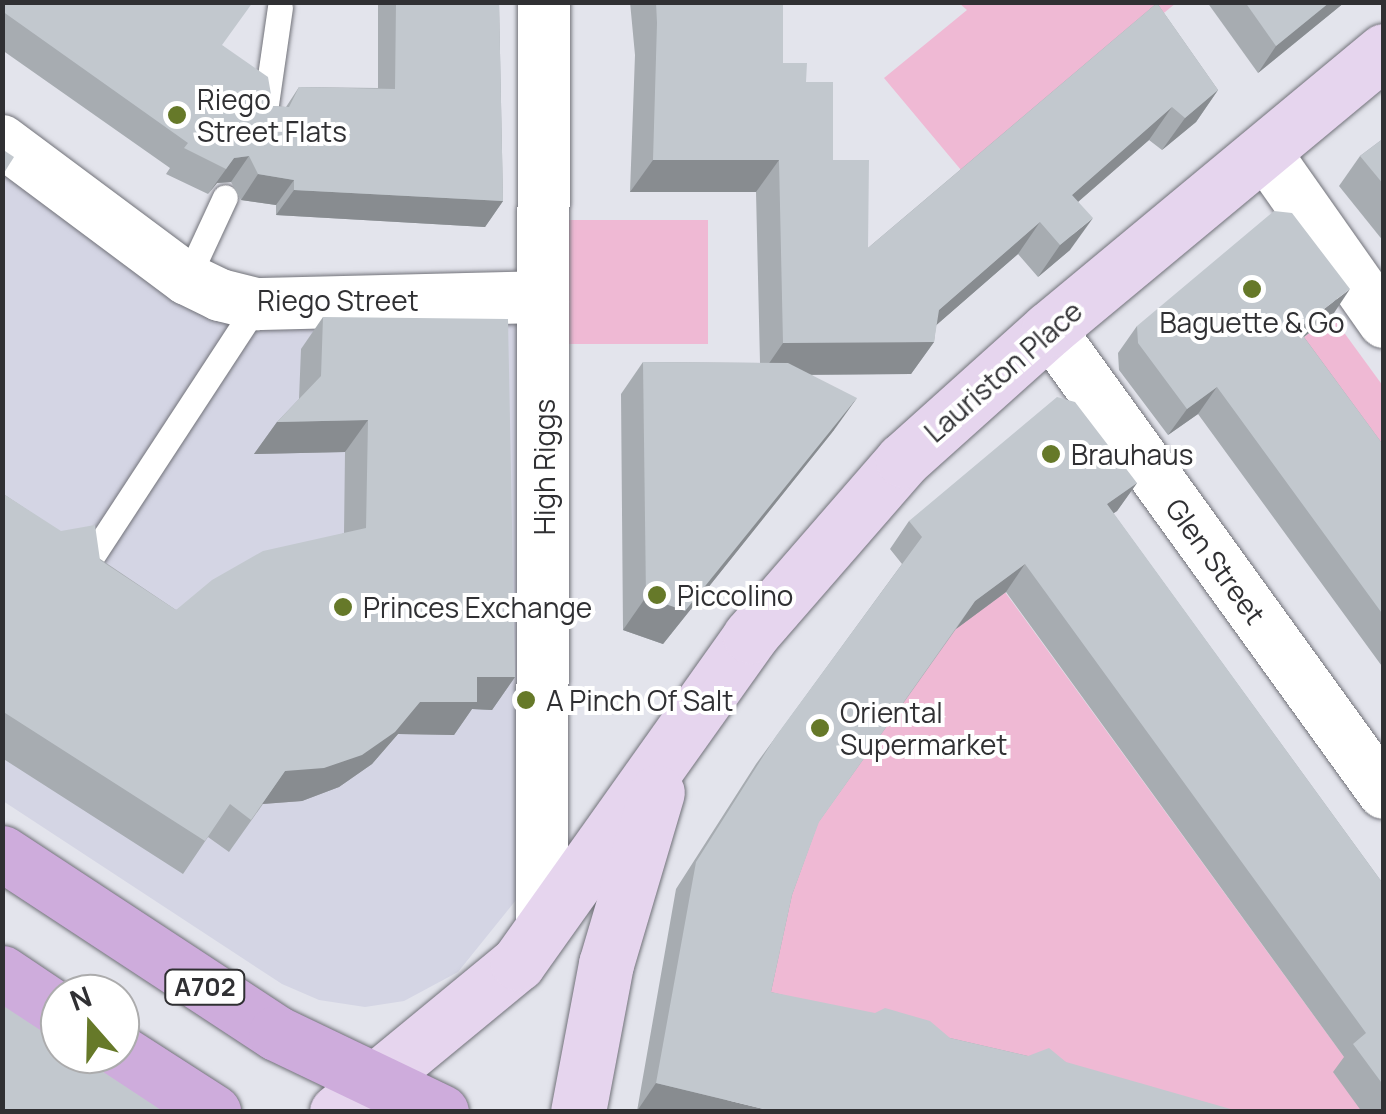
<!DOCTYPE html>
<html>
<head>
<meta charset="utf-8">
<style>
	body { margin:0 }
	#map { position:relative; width:1386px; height:1114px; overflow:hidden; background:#e3e4ec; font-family:Manrope,sans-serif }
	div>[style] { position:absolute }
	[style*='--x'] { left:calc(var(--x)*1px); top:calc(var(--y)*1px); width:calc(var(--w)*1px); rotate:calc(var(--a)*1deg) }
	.built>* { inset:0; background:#d4d5e4 }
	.green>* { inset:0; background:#efb9d4; transform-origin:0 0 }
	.roads { filter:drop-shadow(0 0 2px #717279) drop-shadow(0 0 2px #717279) }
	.lane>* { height:25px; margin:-12.5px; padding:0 12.5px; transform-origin:12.5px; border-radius:12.5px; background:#fff }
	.street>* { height:52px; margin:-26px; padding:0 26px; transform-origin:26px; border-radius:26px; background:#fff }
	.secondary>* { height:55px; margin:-27.5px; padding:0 27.5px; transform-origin:27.5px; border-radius:27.5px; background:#e6d5ee }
	.primary>* { height:55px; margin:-27.5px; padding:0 27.5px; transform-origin:27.5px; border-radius:27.5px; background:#ceacdc }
	.wall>* { inset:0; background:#a7acb1 }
	.shaded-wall>* { inset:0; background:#888c90 }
	.building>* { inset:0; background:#c2c8ce }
	.dots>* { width:28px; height:28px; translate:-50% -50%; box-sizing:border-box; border:5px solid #fff; border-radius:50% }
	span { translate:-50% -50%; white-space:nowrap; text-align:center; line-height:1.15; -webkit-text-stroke:8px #fff; paint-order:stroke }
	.shield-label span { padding:2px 8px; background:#fff; border:2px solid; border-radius:8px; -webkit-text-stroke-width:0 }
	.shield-label { font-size:25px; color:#303033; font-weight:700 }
	.poi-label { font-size:28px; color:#303033 }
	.left { translate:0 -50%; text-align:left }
	.street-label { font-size:28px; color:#303033 }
	.frame { position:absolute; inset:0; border:5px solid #303033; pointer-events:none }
	.north { position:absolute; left:40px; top:974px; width:100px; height:100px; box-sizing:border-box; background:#fff; border:2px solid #acacad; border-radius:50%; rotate:340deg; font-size:28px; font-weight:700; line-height:40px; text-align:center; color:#303033 }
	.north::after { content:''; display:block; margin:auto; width:35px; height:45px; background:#667929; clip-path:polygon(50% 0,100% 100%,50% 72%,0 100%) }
</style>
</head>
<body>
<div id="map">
	<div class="built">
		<i style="clip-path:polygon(2px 166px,230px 320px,526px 310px,529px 884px,458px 972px,404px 1001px,365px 1007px,319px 1000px,282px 984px,3px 801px)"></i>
	</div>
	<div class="green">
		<i style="clip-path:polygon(959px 3px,1176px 3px,966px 176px,884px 78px,967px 10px)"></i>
		<i style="left:708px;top:220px;width:124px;height:149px;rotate:90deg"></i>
		<i style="clip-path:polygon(1332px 316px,1383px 386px,1383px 499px,1279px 356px)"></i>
		<i style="clip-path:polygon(1005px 592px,1347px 1061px,1334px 1073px,1359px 1106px,1383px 1111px,1129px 1111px,761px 1029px,799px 850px,955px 629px)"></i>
	</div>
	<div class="roads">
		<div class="lane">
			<i style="--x:264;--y:118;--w:112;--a:-81.8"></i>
			<i style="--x:187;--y:279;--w:90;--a:-65.1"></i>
			<i style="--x:87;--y:564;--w:311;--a:-56.8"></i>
		</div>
		<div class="street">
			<i style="--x:2;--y:141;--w:231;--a:36.7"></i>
			<i style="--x:187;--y:279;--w:37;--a:26"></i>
			<i style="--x:220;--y:295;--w:38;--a:14"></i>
			<i style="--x:257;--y:304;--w:286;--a:-1.4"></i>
			<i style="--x:1264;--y:151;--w:209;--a:54.9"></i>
			<i style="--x:1049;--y:329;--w:572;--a:54.17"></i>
			<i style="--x:542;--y:931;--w:929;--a:-89.88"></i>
		</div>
		<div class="secondary">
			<i style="--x:337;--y:1112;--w:234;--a:-39.5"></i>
			<i style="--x:518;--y:963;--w:401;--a:-54.6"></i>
			<i style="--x:750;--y:636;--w:233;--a:-49"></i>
			<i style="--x:903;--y:460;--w:196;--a:-41.9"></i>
			<i style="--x:1049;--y:329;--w:435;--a:-39.7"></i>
			<i style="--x:578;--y:1112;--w:151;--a:-79.3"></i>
			<i style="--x:606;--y:964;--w:179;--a:-73.5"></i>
		</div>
		<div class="primary">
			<i style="--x:2;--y:853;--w:328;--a:33.3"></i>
			<i style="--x:276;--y:1033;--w:183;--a:25.6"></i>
			<i style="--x:2;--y:973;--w:70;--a:33.9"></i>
			<i style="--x:120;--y:1052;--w:111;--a:32.8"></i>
		</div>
	</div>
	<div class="wall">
		<i style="clip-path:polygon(2px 2px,223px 46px,273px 106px,286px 107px,299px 87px,378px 88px,378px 2px,499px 2px,503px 201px,485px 227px,276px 215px,276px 205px,241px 200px,231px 182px,217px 183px,208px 194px,166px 174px,170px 168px,2px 50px)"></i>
		<i style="clip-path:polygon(630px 2px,783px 2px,783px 63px,806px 82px,833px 160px,868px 248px,1157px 3px,1218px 90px,1196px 122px,1162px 150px,1149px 140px,1078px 202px,1070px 250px,1038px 277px,1018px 254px,936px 325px,934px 342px,911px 374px,812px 375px,834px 430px,663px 644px,623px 630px,621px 394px,643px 362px,760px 363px,756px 192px,630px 192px,635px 55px)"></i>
		<i style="clip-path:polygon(1207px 2px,1345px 2px,1258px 73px)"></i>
		<i style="clip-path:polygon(1384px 138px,1384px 242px,1339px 186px,1360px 156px)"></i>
		<i style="clip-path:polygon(1332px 316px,1304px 337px,1384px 446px,1384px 669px,1198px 414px,1168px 435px,1119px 370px,1118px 353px,1137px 326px)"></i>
		<i style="clip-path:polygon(323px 317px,515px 677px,492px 710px,472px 709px,454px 735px,398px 734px,372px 764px,339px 787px,302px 801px,263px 804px,229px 852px,208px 837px,183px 874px,2px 758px,2px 493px,176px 610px,344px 533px,345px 452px,254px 454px,277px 422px,299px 399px,301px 349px)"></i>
		<i style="clip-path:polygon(1137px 483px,1117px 511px,1113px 513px,1384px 885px,1384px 1112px,1362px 1112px,1333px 1072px,1344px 1057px,1006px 592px,956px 629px,818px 823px,792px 895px,771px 992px,950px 1038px,1028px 1056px,1066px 1062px,637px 1111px,676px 889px,756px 764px,902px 564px,890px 549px,909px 521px)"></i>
	</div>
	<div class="shaded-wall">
		<i style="clip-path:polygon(1330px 2px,1345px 2px,1258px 73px,1276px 46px)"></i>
		<i style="clip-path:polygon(1218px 90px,1196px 122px,1162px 150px,1185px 118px)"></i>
		<i style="clip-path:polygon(1172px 107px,1149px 140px,1049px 227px,1072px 195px)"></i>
		<i style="clip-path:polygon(249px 156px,231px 182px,217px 183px,208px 194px,234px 158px)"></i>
		<i style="clip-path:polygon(653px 160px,779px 160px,756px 192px,630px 192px)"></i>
		<i style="clip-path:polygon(258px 174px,294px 180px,276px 205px,241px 200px)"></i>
		<i style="clip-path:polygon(294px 190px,503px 201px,485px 227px,276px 215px)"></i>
		<i style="clip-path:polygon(1093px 218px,1070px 250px,1038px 277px,1060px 245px)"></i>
		<i style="clip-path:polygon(1040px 222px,1018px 254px,917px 342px,934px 342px,911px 374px,761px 375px,783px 343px,939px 310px)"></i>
		<i style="clip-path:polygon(1350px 289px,1332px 316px,1279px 355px,1298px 329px)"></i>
		<i style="clip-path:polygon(1217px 387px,1198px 414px,1168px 435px,1187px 409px)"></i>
		<i style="clip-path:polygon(857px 398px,834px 430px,663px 644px,623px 630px,646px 597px)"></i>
		<i style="clip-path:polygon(368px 420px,345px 452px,254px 454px,277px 422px)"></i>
		<i style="clip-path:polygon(1137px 483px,1117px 511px,1087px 532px,1107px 504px)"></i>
		<i style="clip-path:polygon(1025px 564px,1006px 592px,956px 629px,975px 601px)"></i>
		<i style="clip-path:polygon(477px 677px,515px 677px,492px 710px,472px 709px,454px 735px,398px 734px,372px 764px,339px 787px,302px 801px,262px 804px,285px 771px,420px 702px)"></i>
		<i style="clip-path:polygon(656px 1083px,776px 1112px,637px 1111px)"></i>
	</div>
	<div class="building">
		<i style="clip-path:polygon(2px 2px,253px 2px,222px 45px,268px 77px,273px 106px,289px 107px,299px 87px,395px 89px,396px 2px,499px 2px,503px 201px,294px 190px,294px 180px,258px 174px,249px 156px,234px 158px,226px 169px,184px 148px,188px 143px,2px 11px)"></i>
		<i style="clip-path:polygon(656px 2px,783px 2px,783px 63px,807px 63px,806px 82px,833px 82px,833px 160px,869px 160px,868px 248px,1157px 3px,1218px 90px,1185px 118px,1172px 107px,1072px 195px,1093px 218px,1060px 245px,1040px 222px,939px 310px,934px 342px,783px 343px,779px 160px,653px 160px,657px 23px)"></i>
		<i style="clip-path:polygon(1245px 2px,1330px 2px,1276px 46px)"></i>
		<i style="clip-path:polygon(1384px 138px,1384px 185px,1360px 156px)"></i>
		<i style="clip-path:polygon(2px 149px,14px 157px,2px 176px)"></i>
		<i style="clip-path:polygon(1274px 211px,1292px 213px,1350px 289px,1298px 329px,1384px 446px,1384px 616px,1217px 387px,1187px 409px,1138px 343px,1137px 326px)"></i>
		<i style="clip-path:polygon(323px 317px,508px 319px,515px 677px,477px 677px,477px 702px,420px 702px,395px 732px,362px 755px,324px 768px,285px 771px,251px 820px,230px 804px,205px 841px,2px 711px,2px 493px,61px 531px,95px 525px,100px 560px,176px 610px,212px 580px,263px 551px,366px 528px,368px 420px,277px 422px,321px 376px)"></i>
		<i style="clip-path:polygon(643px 362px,788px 363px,857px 398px,685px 611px,646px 597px)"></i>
		<i style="clip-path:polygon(1057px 397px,1075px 402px,1137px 483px,1107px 504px,1384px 885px,1384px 1086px,1353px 1044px,1366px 1033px,1025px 564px,975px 601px,819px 822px,792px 895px,771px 992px,875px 1013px,885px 1008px,930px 1021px,950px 1038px,1028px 1056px,1049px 1048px,1066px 1062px,1241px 1112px,776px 1112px,656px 1083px,696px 862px,776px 736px,922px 537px,909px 521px)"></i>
		<i style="clip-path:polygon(2px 1005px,60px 1043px,60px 1054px,76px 1054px,164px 1112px,2px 1112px)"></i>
	</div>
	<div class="dots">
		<i style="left:177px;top:115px;background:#667929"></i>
		<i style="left:1252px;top:289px;background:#667929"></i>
		<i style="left:1051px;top:454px;background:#667929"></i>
		<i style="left:657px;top:595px;background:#667929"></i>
		<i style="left:343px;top:607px;background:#667929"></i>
		<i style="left:526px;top:700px;background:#667929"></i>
		<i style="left:820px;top:728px;background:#667929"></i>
	</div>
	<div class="shield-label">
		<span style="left:205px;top:987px">A702</span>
	</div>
	<div class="poi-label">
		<span class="left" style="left:197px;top:115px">Riego<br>Street Flats</span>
		<span style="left:1252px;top:322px">Baguette &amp; Go</span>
		<span class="left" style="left:1071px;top:454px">Brauhaus</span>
		<span class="left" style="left:677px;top:595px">Piccolino</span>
		<span class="left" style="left:363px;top:607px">Princes Exchange</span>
		<span class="left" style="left:546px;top:700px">A Pinch Of Salt</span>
		<span class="left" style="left:840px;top:728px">Oriental<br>Supermarket</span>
	</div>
	<div class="street-label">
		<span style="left:338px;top:300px">Riego Street</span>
		<span style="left:1003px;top:371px;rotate:-41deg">Lauriston Place</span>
		<span style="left:544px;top:467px;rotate:-90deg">High Riggs</span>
		<span style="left:1216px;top:561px;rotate:54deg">Glen Street</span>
	</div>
	<div class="frame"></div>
	<div class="north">N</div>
</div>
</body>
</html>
